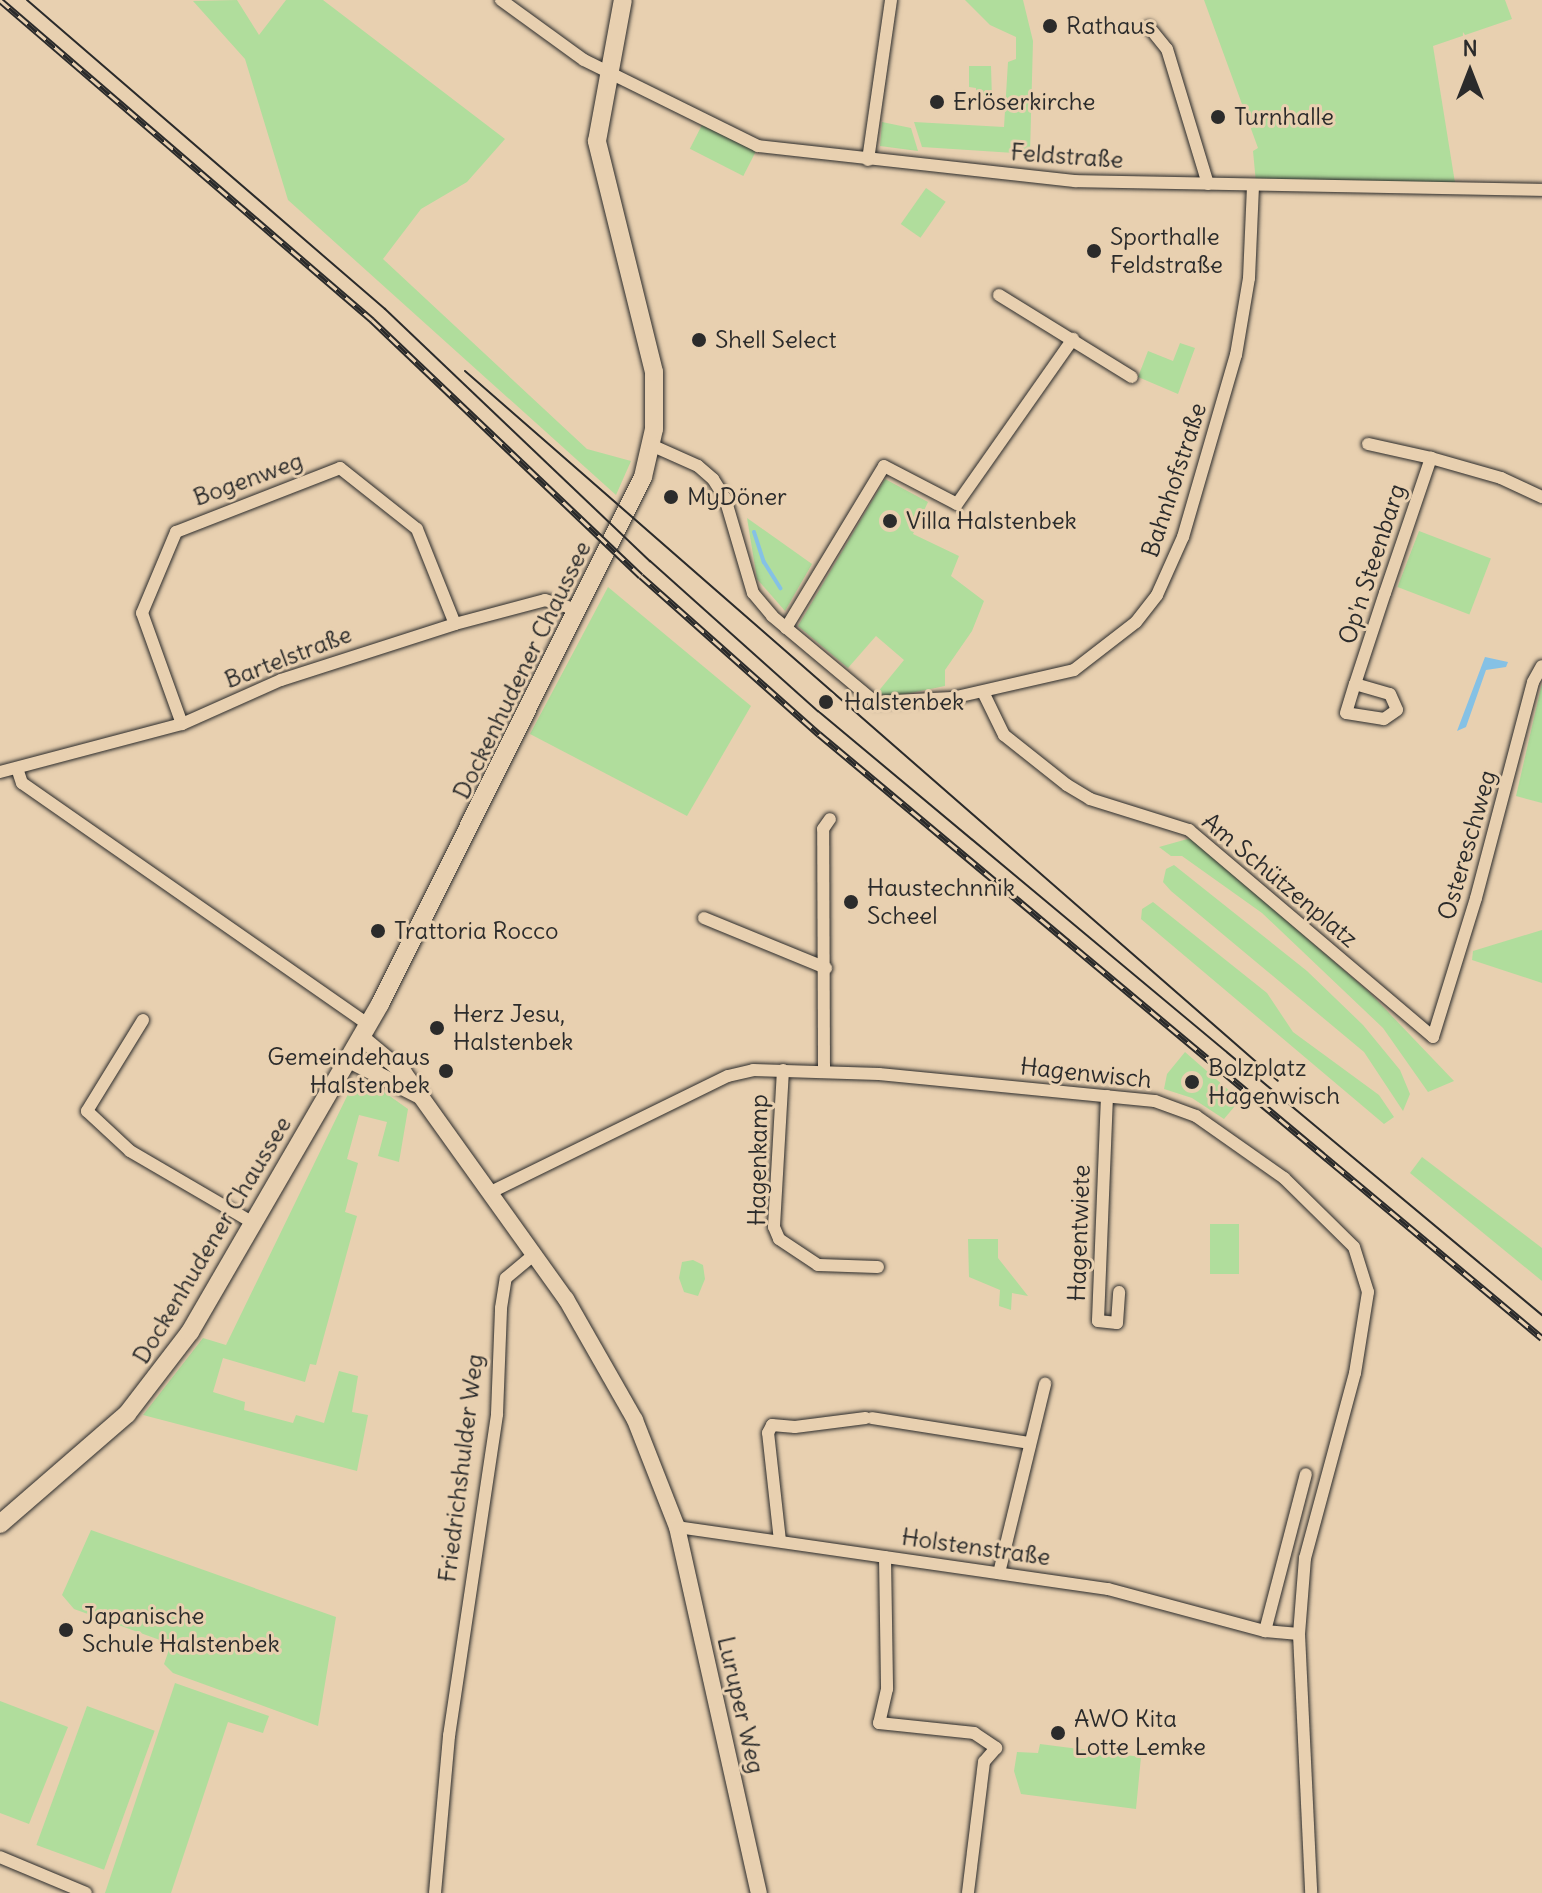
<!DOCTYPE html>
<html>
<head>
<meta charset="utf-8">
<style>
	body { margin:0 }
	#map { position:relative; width:1542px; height:1893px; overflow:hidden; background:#e8d0b0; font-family:Delius,sans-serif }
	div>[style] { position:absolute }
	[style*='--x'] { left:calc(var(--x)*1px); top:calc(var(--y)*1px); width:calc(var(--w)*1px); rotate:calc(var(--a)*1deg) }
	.green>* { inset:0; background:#b0dd9c; transform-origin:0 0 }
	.water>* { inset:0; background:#85c1e5 }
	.stream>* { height:4px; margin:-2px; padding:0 2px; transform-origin:2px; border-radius:2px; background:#85c1e5 }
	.roads { filter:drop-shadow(0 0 2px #2b2b2b) drop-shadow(0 0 2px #2b2b2b) }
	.minor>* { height:12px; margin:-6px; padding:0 6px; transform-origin:6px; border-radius:6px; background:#e8d0b0 }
	.tertiary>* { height:16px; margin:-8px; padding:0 8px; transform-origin:8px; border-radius:8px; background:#e8d0b0 }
	.secondary>* { height:18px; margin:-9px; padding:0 9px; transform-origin:9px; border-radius:9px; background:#e8d0b0 }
	.tram>* { height:2px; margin:-1px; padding:0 1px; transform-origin:1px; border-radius:1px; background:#2b2b2b }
	.rail>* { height:7px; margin-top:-3.5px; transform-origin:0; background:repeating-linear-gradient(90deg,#e8d0b0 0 12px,#2b2b2b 0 24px); box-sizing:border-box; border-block:2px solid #2b2b2b }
	.dots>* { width:22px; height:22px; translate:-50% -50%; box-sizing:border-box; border:4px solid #e8d0b0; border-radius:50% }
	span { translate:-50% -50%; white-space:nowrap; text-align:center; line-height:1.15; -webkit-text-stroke:6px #e8d0b0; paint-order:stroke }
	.poi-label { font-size:24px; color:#2b2b2b }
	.left { translate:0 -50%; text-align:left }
	.right { translate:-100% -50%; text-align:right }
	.street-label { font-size:24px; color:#2b2b2b }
	.north { position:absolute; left:1430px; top:32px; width:80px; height:80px; -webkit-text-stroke:6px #e8d0b0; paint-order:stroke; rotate:0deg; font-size:22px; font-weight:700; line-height:32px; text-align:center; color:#2b2b2b }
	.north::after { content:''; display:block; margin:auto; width:28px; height:36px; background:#2b2b2b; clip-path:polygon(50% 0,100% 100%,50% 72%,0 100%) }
</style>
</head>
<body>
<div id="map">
	<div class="green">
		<i style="clip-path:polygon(237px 0,259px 35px,286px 0,323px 0,505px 139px,467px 182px,421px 209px,383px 259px,587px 449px,631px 461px,616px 495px,288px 200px,245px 59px,193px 1px)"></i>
		<i style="clip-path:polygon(965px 0,1023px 0,1033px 41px,1030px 154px,922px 147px,914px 122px,1004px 127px,1008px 62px,1016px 59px,1016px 37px,990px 25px)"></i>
		<i style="clip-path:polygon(1204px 0,1505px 0,1512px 19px,1433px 46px,1456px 189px,1256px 183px,1253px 151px,1258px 148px)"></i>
		<i style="clip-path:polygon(969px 66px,991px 66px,992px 99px,983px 99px,983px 107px,976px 106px,976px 88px,969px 87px)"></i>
		<i style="clip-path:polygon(882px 122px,911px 128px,918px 151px,880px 146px)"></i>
		<i style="left:703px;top:123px;width:60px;height:29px;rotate:27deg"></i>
		<i style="left:926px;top:188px;width:24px;height:44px;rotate:35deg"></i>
		<i style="clip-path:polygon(1180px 343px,1195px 348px,1178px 394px,1138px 377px,1148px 351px,1173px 361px)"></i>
		<i style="clip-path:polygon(885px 479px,928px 502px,913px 534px,959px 556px,951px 576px,984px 601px,972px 631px,945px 670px,945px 686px,891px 697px,877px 693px,904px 660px,876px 636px,848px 668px,798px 626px)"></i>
		<i style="clip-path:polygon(747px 518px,812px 564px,785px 611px,757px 579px)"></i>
		<i style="left:1419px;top:531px;width:77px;height:60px;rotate:21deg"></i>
		<i style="clip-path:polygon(608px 587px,751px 706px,687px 816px,530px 734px)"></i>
		<i style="clip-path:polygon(1542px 683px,1542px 803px,1516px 796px)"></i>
		<i style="clip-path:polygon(1191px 838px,1369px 992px,1454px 1081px,1428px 1092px,1383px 1028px,1262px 913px,1182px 856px,1171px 856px,1159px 847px)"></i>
		<i style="clip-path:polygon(1174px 865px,1307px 971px,1363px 1025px,1400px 1070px,1410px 1094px,1403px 1111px,1364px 1052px,1171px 891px,1163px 882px,1166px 869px)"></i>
		<i style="clip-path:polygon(1153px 902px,1267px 993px,1293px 1032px,1379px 1095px,1394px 1117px,1384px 1124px,1141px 919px,1142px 909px)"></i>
		<i style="clip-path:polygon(1542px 930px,1542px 983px,1472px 960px,1473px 951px)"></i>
		<i style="clip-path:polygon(1185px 1052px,1240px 1100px,1224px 1119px,1192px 1098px,1164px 1089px,1167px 1074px)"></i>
		<i style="clip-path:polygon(363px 1086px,377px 1087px,408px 1109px,399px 1162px,378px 1156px,387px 1122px,359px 1115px,347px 1159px,358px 1163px,345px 1212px,357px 1216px,316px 1365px,310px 1364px,305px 1382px,223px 1358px,213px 1392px,245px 1402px,244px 1410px,293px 1423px,296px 1415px,324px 1423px,339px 1371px,358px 1376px,352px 1412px,368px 1415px,357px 1471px,143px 1415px,203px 1338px,226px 1345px,349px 1092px)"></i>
		<i style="clip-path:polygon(1422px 1157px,1542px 1248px,1542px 1281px,1410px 1173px)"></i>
		<i style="left:1210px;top:1224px;width:29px;height:50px"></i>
		<i style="clip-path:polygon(968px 1239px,998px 1239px,998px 1258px,1028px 1296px,1012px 1293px,1011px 1310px,999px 1306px,1000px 1290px,969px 1277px)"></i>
		<i style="clip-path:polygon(693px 1260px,703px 1265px,705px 1279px,698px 1296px,684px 1292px,679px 1278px,682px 1262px)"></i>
		<i style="clip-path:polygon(91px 1530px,336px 1617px,318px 1726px,173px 1673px,164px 1664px,171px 1644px,74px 1609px,62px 1595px)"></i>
		<i style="clip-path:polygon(175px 1683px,269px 1716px,265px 1727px,263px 1733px,228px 1722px,171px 1893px,105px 1893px)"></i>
		<i style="clip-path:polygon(0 1701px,68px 1727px,29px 1824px,0 1813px)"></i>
		<i style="left:87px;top:1706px;width:72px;height:148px;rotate:20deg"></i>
		<i style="clip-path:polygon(1040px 1744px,1141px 1757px,1136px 1809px,1021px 1794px,1014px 1771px,1017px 1752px,1038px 1753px)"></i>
	</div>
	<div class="water">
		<i style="clip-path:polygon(1485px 657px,1508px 662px,1506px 667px,1486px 670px,1466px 727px,1457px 731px)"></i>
	</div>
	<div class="stream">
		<i style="--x:754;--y:532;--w:32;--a:72"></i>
		<i style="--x:764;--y:562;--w:31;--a:58"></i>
	</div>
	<div class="roads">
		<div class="minor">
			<i style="--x:501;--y:0;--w:102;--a:35.9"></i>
			<i style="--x:584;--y:60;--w:194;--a:26.3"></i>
			<i style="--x:758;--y:146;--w:319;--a:6.3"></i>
			<i style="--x:1075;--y:181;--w:467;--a:1.1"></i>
			<i style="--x:1149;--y:27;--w:28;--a:51"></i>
			<i style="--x:1167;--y:49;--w:141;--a:73.1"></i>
			<i style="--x:868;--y:160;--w:162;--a:-81.8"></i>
			<i style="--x:999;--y:295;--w:156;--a:31.7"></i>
			<i style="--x:1368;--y:444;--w:65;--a:12.5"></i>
			<i style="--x:651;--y:445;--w:51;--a:24.1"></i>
			<i style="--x:698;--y:466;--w:20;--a:41"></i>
			<i style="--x:713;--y:479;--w:22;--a:58"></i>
			<i style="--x:725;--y:498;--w:99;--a:73.6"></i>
			<i style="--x:753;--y:593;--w:30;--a:50"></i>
			<i style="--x:772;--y:616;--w:134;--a:39.9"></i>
			<i style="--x:875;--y:702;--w:77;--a:-3"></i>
			<i style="--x:952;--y:698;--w:125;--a:-12.9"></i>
			<i style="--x:1074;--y:670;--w:78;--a:-37.7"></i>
			<i style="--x:1136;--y:622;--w:34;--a:-52"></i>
			<i style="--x:1157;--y:595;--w:64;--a:-65.9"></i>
			<i style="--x:1183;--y:537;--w:190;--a:-73.8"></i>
			<i style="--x:1236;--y:355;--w:78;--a:-80.4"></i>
			<i style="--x:1249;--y:278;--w:93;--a:-87.5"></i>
			<i style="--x:786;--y:628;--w:189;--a:-58.8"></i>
			<i style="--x:884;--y:466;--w:82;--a:27.5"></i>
			<i style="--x:957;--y:504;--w:202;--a:-54.9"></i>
			<i style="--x:1355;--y:684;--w:36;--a:16"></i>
			<i style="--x:1390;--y:694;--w:17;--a:66"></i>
			<i style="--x:1397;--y:710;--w:16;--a:145"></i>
			<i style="--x:1384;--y:719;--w:38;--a:-171"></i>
			<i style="--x:1346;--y:713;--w:30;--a:-73"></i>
			<i style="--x:1355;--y:684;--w:96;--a:-71.8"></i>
			<i style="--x:1385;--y:593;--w:143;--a:-71.2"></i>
			<i style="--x:1431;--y:458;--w:73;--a:15.9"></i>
			<i style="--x:1501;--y:478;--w:45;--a:24.9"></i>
			<i style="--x:983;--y:692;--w:48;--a:64"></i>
			<i style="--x:1004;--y:735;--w:80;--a:38.4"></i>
			<i style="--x:1067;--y:785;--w:27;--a:31"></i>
			<i style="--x:1090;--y:799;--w:104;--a:17.4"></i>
			<i style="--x:1189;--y:830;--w:320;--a:40.3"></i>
			<i style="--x:1433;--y:1037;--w:145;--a:-72.8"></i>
			<i style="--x:1476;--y:898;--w:223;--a:-75.2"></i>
			<i style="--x:1533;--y:682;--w:18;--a:-61"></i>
			<i style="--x:182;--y:724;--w:118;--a:-109.8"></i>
			<i style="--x:142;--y:613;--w:88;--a:-67.2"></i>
			<i style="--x:176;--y:532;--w:176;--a:-21.3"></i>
			<i style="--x:340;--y:468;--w:98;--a:38.4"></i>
			<i style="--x:417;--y:529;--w:102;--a:68.2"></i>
			<i style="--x:17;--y:768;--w:16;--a:72"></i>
			<i style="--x:22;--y:783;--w:423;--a:34.9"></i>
			<i style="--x:0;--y:772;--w:188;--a:-14.8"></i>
			<i style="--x:182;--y:724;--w:108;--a:-24"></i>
			<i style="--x:281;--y:680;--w:183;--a:-17.8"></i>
			<i style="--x:455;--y:624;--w:93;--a:-14.9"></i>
			<i style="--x:545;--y:600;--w:34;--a:17"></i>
			<i style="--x:704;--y:918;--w:132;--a:22.3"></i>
			<i style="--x:143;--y:1020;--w:107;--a:121.6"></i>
			<i style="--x:87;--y:1111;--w:59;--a:42.9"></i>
			<i style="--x:130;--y:1151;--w:143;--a:30.3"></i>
			<i style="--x:824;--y:1069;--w:240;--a:-90.2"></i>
			<i style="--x:823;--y:829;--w:12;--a:-55"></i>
			<i style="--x:783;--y:1070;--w:157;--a:93.3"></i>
			<i style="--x:774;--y:1227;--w:13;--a:67"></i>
			<i style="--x:779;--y:1239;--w:47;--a:33.7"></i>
			<i style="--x:818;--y:1265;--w:60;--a:1.9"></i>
			<i style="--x:1107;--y:1096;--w:225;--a:92.3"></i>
			<i style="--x:1098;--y:1321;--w:19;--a:6"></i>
			<i style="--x:1117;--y:1323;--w:31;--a:-86"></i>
			<i style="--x:489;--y:1193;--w:266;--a:-26.1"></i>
			<i style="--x:728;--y:1076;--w:26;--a:-13"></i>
			<i style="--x:753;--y:1070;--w:126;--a:1.8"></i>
			<i style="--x:879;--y:1074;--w:277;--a:5.6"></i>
			<i style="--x:1155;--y:1101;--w:44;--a:20.1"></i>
			<i style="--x:1196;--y:1116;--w:108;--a:35.2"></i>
			<i style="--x:1284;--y:1178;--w:98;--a:44.6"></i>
			<i style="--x:1354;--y:1247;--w:47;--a:72.7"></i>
			<i style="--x:1368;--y:1292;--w:82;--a:99.1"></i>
			<i style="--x:1355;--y:1373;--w:192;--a:105.1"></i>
			<i style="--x:1305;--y:1558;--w:76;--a:94.5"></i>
			<i style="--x:1299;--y:1634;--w:259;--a:87.3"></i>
			<i style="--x:872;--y:1418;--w:159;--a:9"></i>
			<i style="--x:677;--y:1527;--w:435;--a:8.2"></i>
			<i style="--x:1108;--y:1589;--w:163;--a:15"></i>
			<i style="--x:1265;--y:1631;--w:34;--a:5"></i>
			<i style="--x:780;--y:1541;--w:109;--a:-96.3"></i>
			<i style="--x:768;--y:1433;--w:9;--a:-63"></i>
			<i style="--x:772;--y:1425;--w:23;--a:5"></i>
			<i style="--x:795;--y:1427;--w:71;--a:-7.3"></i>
			<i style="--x:885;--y:1557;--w:132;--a:89.1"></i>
			<i style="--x:887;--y:1689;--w:35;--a:103"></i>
			<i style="--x:879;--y:1723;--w:96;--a:6"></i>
			<i style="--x:974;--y:1733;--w:27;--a:34"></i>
			<i style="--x:996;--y:1748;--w:18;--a:131"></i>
			<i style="--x:984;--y:1762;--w:132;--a:97"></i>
			<i style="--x:999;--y:1573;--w:195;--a:-76.3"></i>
			<i style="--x:1265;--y:1631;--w:162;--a:-75.4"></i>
			<i style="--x:0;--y:1857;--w:93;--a:22.7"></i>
			<i style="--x:435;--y:1893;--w:158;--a:-84.9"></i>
			<i style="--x:449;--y:1736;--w:326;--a:-81.5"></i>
			<i style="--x:497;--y:1414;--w:106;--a:-87.8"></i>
			<i style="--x:501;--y:1308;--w:30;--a:-81"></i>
			<i style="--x:506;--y:1278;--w:34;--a:-40"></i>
		</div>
		<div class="tertiary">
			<i style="--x:362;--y:1038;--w:55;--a:39.8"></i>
			<i style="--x:404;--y:1073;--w:278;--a:54.4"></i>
			<i style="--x:566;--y:1299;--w:139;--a:60.3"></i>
			<i style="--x:635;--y:1420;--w:115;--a:68.6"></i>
			<i style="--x:677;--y:1527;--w:375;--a:77.4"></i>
			<i style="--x:349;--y:1060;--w:77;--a:26.9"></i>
		</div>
		<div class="secondary">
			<i style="--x:0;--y:1524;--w:168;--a:-40.9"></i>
			<i style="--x:127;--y:1414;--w:103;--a:-52.5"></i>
			<i style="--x:190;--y:1332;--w:379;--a:-59.9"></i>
			<i style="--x:380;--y:1004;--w:589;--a:-63.48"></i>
			<i style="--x:643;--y:477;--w:49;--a:-77.1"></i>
			<i style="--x:654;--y:429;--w:57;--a:-90"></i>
			<i style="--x:654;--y:372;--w:238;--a:-103.9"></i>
			<i style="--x:597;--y:141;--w:143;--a:-79.6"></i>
		</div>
	</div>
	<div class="tram">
		<i style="--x:27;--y:0;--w:473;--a:40.8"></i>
		<i style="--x:385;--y:309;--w:366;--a:43.6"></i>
		<i style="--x:650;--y:561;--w:225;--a:41.8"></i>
		<i style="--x:818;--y:711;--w:943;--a:39.84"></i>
		<i style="--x:465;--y:371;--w:1079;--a:41.13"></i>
	</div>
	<div class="rail">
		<i style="--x:0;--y:0;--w:491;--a:40.7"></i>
		<i style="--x:372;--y:320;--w:371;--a:43.6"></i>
		<i style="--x:641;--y:576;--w:238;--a:41.6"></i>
		<i style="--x:819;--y:734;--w:942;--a:39.88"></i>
	</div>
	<div class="dots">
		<i style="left:1050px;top:26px;background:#2b2b2b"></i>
		<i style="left:937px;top:102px;background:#2b2b2b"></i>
		<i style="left:1218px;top:117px;background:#2b2b2b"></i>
		<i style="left:1094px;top:251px;background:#2b2b2b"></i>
		<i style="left:699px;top:340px;background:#2b2b2b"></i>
		<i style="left:671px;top:497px;background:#2b2b2b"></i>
		<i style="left:890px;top:521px;background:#2b2b2b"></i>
		<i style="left:826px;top:702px;background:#2b2b2b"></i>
		<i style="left:851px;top:902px;background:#2b2b2b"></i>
		<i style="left:378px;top:931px;background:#2b2b2b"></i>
		<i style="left:437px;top:1028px;background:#2b2b2b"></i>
		<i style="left:446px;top:1071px;background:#2b2b2b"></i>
		<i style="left:1192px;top:1082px;background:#2b2b2b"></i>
		<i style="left:66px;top:1630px;background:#2b2b2b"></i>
		<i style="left:1058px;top:1733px;background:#2b2b2b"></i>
	</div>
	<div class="poi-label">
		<span class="left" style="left:1066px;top:26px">Rathaus</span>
		<span class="left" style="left:953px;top:102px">Erlöserkirche</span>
		<span class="left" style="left:1234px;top:117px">Turnhalle</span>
		<span class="left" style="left:1110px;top:251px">Sporthalle<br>Feldstraße</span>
		<span class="left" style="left:715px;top:340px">Shell Select</span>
		<span class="left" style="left:687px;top:497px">MyDöner</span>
		<span class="left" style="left:906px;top:521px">Villa Halstenbek</span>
		<span class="left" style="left:844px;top:702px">Halstenbek</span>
		<span class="left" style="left:867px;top:902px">Haustechnnik<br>Scheel</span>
		<span class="left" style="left:394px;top:931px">Trattoria Rocco</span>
		<span class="left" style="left:453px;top:1028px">Herz Jesu,<br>Halstenbek</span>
		<span class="right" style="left:430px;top:1071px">Gemeindehaus<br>Halstenbek</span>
		<span class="left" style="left:1208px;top:1082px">Bolzplatz<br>Hagenwisch</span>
		<span class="left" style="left:82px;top:1630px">Japanische<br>Schule Halstenbek</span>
		<span class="left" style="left:1074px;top:1733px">AWO Kita<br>Lotte Lemke</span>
	</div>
	<div class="street-label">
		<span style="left:1067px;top:156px;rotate:4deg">Feldstraße</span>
		<span style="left:248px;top:479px;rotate:-20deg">Bogenweg</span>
		<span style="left:1174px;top:480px;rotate:-72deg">Bahnhofstraße</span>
		<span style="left:1372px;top:564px;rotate:-72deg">Op'n Steenbarg</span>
		<span style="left:288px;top:657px;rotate:-21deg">Bartelstraße</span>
		<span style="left:522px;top:670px;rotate:-64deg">Dockenhudener Chaussee</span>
		<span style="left:1467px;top:845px;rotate:-74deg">Ostereschweg</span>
		<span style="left:1280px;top:880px;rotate:40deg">Am Schützenplatz</span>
		<span style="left:1086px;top:1073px;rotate:6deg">Hagenwisch</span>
		<span style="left:758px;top:1160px;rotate:-89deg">Hagenkamp</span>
		<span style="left:1079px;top:1233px;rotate:-88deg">Hagentwiete</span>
		<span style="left:212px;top:1240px;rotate:-59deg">Dockenhudener Chaussee</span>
		<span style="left:461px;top:1468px;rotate:-83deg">Friedrichshulder Weg</span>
		<span style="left:976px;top:1547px;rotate:8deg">Holstenstraße</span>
		<span style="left:741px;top:1705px;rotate:77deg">Luruper Weg</span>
	</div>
	<div class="north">N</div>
</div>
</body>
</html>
